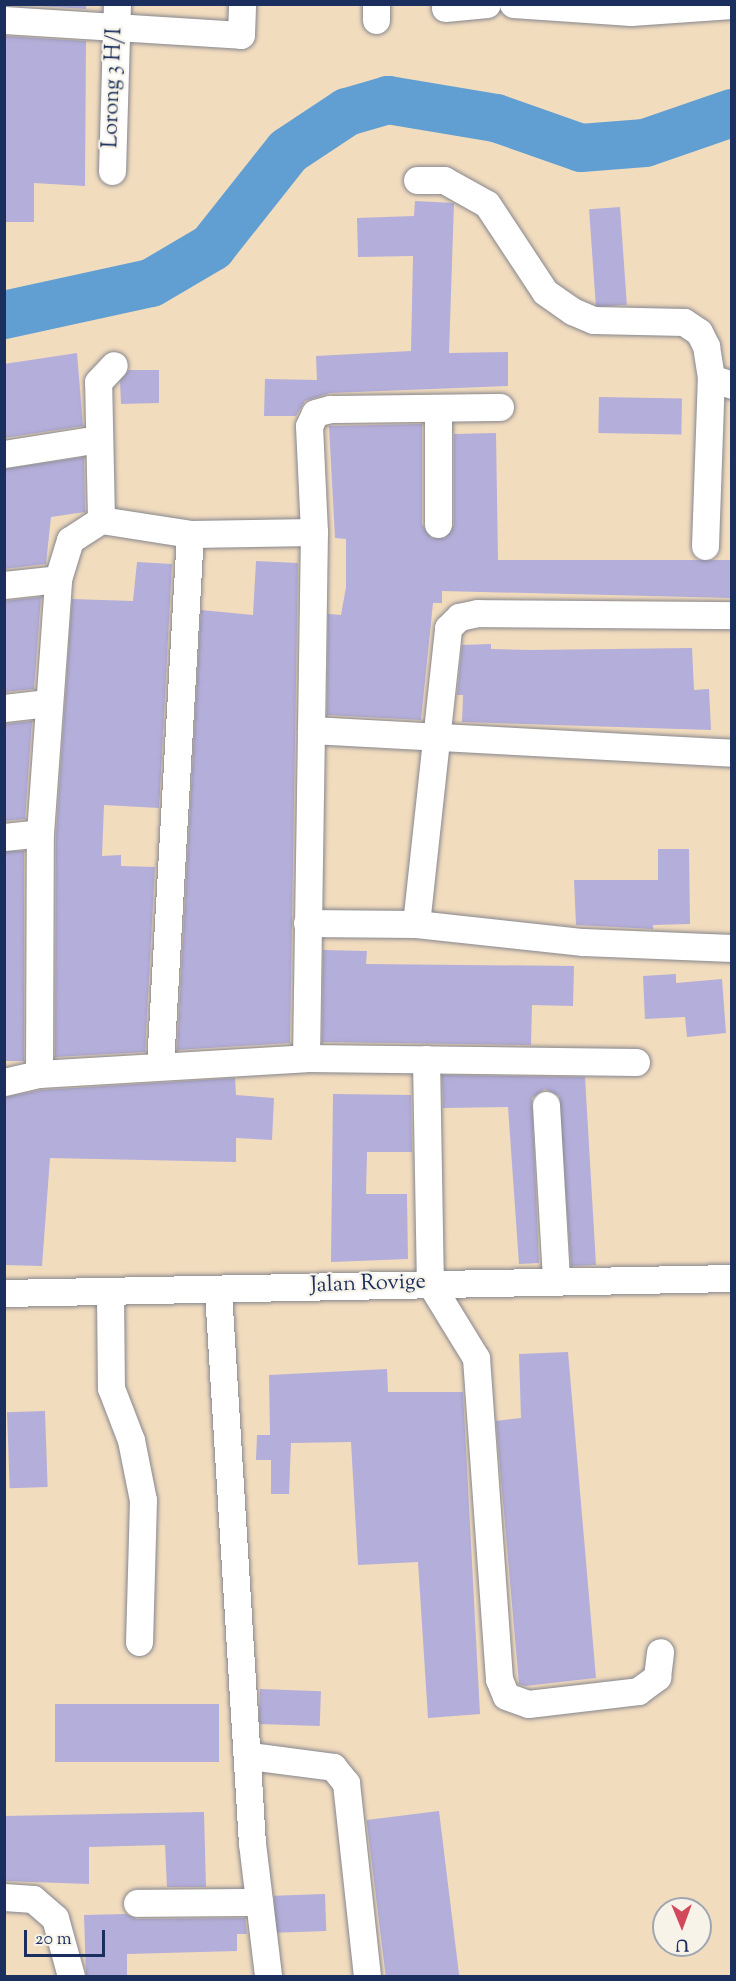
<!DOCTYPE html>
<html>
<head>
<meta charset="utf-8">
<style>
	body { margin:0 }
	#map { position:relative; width:736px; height:1981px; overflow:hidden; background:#f2dcbe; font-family:"Sorts Mill Goudy",serif }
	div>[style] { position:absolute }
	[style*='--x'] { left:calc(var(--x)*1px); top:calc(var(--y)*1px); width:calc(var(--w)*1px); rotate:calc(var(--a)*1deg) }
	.river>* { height:48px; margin:-24px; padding:0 24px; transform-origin:24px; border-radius:24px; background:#619fd3 }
	.building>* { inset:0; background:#b4aeda; transform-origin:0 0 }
	.roads { filter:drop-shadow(0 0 2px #86868e) drop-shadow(0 0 2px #86868e) }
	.minor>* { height:27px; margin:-13.5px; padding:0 13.5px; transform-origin:13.5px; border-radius:13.5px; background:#fff }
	span { translate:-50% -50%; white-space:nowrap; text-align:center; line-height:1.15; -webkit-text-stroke:4.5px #f7f3e8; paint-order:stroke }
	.street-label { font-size:22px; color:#1b2f5e }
	.frame { position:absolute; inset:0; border:6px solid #1b2f5e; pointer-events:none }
	.north { position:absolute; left:652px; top:1897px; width:60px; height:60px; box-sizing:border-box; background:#f7f3e8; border:2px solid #9fa5b1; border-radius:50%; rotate:179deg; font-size:16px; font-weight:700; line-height:24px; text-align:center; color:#1b2f5e }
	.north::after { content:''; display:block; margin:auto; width:21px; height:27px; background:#d1495b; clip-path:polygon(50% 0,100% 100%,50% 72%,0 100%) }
	.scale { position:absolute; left:24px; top:1930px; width:81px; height:27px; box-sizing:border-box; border:3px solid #1b2f5e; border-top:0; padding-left:8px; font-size:18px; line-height:21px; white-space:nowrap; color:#1b2f5e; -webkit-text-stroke:4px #f7f3e8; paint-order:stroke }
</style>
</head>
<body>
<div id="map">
	<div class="river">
		<i style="--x:4;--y:315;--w:150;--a:-12.3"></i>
		<i style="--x:151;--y:283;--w:71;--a:-30.5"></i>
		<i style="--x:212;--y:247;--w:122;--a:-51.6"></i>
		<i style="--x:288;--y:151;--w:71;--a:-33.5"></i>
		<i style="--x:347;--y:112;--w:43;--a:-16.3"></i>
		<i style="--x:388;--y:100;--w:109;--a:9.5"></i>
		<i style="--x:496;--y:118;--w:90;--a:19.4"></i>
		<i style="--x:581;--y:148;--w:64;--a:-4.5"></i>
		<i style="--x:645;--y:143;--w:92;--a:-19"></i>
	</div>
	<div class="building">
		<i style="clip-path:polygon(8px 4px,86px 4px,86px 9px)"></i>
		<i style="clip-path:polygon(4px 36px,86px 41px,85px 186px,34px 183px,34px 222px,4px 222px)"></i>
		<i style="clip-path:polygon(415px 201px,454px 203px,449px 353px,508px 352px,508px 386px,330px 393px,305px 401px,296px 416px,264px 416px,265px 379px,317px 380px,316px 356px,411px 351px,413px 256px,358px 257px,357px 218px,414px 216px)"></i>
		<i style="left:620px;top:207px;width:98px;height:31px;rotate:86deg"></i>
		<i style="clip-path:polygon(77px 353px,83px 426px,4px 438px,4px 364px)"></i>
		<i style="clip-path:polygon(129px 370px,159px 370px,159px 403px,121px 404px,120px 381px)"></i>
		<i style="left:599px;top:397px;width:83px;height:36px;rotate:1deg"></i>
		<i style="clip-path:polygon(422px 424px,422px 524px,431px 538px,445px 538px,454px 525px,454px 429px,454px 434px,496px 433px,498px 560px,732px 560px,732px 598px,442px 591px,442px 603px,433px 603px,421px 720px,327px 715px,328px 614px,341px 615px,346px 587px,346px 539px,335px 538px,329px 426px)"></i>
		<i style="clip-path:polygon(84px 457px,85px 512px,51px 517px,46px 564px,4px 569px,4px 469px)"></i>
		<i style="clip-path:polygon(256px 561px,298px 563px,290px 1043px,177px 1050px,201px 610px,253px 615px)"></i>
		<i style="clip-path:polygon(137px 562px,172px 564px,159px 808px,104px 805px,102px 856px,121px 855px,121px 866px,155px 867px,145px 1052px,55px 1057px,56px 834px,72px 599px,133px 601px)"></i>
		<i style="clip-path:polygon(41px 597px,34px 689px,4px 692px,4px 601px)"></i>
		<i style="clip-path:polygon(491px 644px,491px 649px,531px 650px,692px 648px,694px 690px,709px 689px,711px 730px,462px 722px,463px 695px,457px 695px,462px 645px)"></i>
		<i style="clip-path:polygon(32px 721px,25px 819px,4px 821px,4px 724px)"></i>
		<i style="clip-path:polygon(658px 849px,689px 849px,690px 924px,653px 925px,653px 929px,576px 925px,574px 880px,658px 880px)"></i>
		<i style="left:24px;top:851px;width:210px;height:20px;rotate:90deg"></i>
		<i style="clip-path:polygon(323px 950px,367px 951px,366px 964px,574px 966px,573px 1006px,532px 1005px,531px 1045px,322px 1042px)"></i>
		<i style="clip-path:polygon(676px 974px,676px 983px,722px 979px,726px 1033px,687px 1037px,685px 1017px,645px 1019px,643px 976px)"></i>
		<i style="clip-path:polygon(442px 1075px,585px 1077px,596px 1265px,571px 1266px,559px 1096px,545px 1089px,532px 1098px,539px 1263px,519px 1264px,508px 1107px,443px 1108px)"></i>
		<i style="clip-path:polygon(235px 1078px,236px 1095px,274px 1098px,272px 1140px,236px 1138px,236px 1162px,50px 1158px,42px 1266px,4px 1265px,5px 1097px,41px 1090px)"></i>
		<i style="clip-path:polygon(333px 1094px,411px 1095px,412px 1152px,367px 1152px,366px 1194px,407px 1194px,408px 1259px,331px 1262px)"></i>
		<i style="clip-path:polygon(568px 1352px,596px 1678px,525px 1686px,519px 1684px,496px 1421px,521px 1418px,519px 1354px)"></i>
		<i style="clip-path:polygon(387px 1369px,388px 1392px,463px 1392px,480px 1714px,428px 1718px,418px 1562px,358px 1565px,351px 1442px,291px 1443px,289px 1494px,271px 1494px,271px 1460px,256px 1460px,257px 1435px,270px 1435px,269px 1375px)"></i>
		<i style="left:45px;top:1411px;width:76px;height:38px;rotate:88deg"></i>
		<i style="left:260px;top:1689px;width:61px;height:35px;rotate:2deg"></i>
		<i style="left:219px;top:1704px;width:58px;height:164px;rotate:90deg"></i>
		<i style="left:439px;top:1811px;width:167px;height:73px;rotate:83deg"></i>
		<i style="clip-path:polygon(204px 1812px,206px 1887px,167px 1887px,165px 1845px,89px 1847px,89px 1884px,4px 1881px,4px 1816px)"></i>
		<i style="left:325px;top:1894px;width:37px;height:51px;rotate:88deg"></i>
		<i style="clip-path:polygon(126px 1914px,137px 1919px,245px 1918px,247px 1934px,237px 1934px,237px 1951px,127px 1954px,127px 1977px,86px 1977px,84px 1915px)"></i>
	</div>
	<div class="roads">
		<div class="minor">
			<i style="--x:513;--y:4;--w:118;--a:3.9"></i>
			<i style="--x:631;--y:12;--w:101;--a:-4"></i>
			<i style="--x:445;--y:8;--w:42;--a:-5.4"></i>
			<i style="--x:4;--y:20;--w:237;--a:3.6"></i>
			<i style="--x:241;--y:35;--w:31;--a:-88"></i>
			<i style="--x:376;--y:20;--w:16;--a:-90"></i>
			<i style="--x:112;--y:171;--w:167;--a:-88.3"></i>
			<i style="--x:417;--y:180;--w:27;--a:0"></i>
			<i style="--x:444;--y:180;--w:49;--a:29.2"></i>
			<i style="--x:487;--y:204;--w:105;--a:56.6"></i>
			<i style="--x:545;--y:292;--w:33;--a:35"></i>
			<i style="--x:572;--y:311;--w:23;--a:23"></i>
			<i style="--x:593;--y:320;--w:91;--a:1.3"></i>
			<i style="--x:684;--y:322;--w:18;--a:34"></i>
			<i style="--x:699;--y:332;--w:16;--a:63"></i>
			<i style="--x:706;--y:346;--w:32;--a:81"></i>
			<i style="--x:711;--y:378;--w:22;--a:18"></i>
			<i style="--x:438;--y:409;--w:115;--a:90"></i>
			<i style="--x:4;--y:454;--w:96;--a:-9"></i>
			<i style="--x:101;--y:520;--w:138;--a:-91.2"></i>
			<i style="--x:98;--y:382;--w:23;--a:-47"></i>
			<i style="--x:705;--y:546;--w:168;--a:-88"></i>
			<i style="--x:4;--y:585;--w:54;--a:-6.3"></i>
			<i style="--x:4;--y:708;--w:44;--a:-6.5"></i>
			<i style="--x:311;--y:730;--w:422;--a:3.1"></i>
			<i style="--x:4;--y:837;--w:36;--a:-6"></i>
			<i style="--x:307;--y:923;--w:109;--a:0.5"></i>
			<i style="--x:416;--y:924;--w:168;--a:6.2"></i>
			<i style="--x:583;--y:942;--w:149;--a:2.3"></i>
			<i style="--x:416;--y:924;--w:298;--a:-83.8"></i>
			<i style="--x:448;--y:628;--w:16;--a:-45"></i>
			<i style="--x:459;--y:617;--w:19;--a:-12"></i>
			<i style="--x:478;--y:613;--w:254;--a:0.5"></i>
			<i style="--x:306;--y:1058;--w:526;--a:-89.13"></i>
			<i style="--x:314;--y:532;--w:106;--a:-92.7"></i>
			<i style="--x:309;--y:426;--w:14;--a:-65"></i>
			<i style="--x:315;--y:413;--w:16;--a:-15"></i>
			<i style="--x:330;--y:409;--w:170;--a:-0.7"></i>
			<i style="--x:426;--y:1059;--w:224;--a:89"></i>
			<i style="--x:430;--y:1283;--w:88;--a:58.5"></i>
			<i style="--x:476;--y:1358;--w:322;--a:85.9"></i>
			<i style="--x:499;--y:1679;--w:18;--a:68"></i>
			<i style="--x:506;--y:1696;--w:23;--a:20"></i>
			<i style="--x:528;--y:1704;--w:111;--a:-6.7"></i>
			<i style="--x:638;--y:1691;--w:24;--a:-36"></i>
			<i style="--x:657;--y:1677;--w:25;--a:-83"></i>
			<i style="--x:160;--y:1065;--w:532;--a:-86.77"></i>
			<i style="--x:39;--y:1074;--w:241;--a:-89.8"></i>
			<i style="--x:40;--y:833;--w:255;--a:-85.9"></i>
			<i style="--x:58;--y:579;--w:41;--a:-72.9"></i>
			<i style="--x:70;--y:540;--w:37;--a:-33"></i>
			<i style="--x:101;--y:520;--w:90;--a:8.9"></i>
			<i style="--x:190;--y:534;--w:124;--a:-0.9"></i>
			<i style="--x:4;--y:1082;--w:36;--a:-13"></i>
			<i style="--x:39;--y:1074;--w:267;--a:-3.4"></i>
			<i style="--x:306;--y:1058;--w:330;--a:0.7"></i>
			<i style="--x:546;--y:1105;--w:176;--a:86.7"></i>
			<i style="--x:218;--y:1291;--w:553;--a:86.48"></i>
			<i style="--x:252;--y:1843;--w:134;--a:83.1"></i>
			<i style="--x:4;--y:1293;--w:728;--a:-1.18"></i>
			<i style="--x:110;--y:1295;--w:93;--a:89.4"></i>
			<i style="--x:111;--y:1388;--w:56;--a:69"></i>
			<i style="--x:131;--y:1440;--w:61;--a:78.7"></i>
			<i style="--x:143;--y:1500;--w:142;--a:91.6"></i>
			<i style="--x:250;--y:1756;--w:84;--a:7.5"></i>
			<i style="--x:333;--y:1767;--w:21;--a:51"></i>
			<i style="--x:346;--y:1783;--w:194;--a:83.8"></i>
			<i style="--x:4;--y:1897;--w:29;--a:4"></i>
			<i style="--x:33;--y:1899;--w:29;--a:41"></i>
			<i style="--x:55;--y:1918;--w:60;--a:74.6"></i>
			<i style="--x:137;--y:1903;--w:122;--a:-0.5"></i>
		</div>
	</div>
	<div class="street-label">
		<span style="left:114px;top:88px;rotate:-88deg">Lorong 3 H/I</span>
		<span style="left:368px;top:1285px;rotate:-2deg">Jalan Rovige</span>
	</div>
	<div class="frame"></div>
	<div class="north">U</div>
	<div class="scale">20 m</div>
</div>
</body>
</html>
